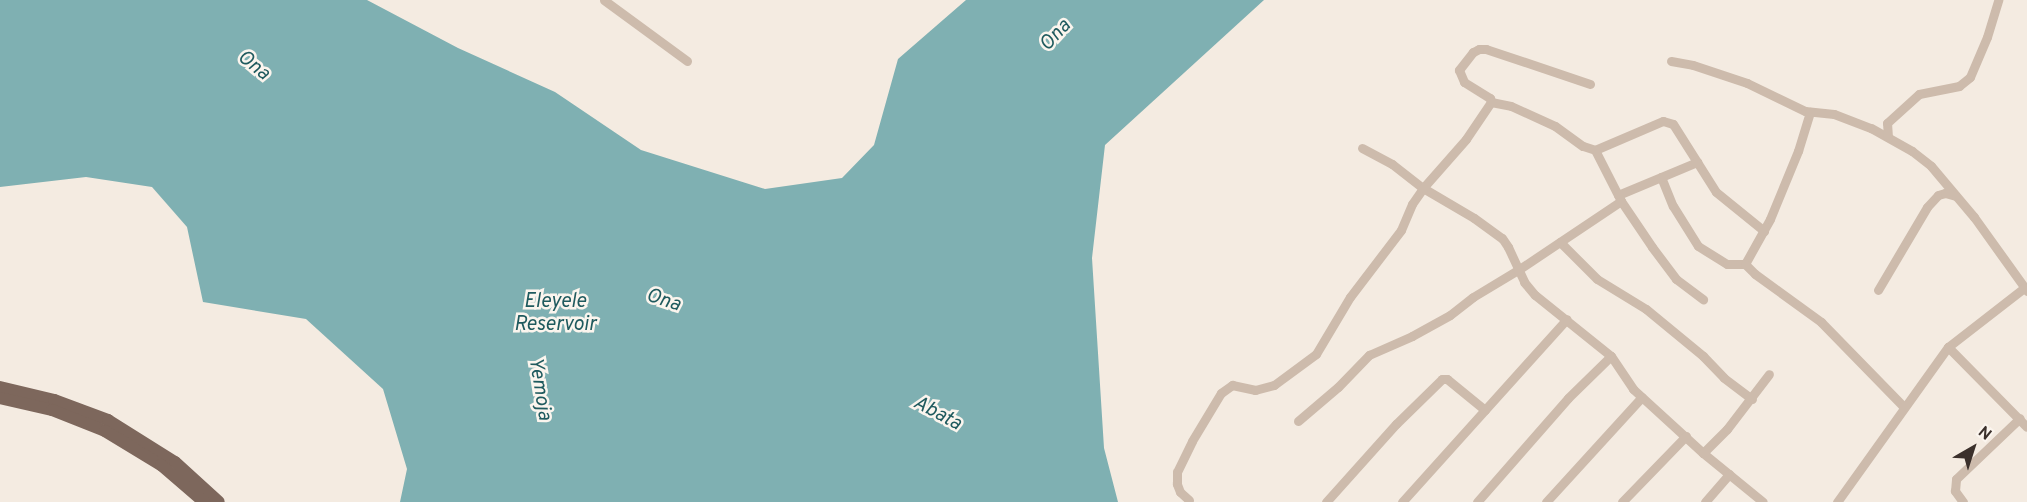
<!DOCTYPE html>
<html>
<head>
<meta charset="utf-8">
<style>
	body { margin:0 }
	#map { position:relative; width:2027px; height:502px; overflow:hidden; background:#f4ebe1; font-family:Overpass,sans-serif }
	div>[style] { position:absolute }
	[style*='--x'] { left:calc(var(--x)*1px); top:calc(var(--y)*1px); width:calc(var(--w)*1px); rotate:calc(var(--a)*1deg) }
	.water>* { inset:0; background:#7fb0b2 }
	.minor>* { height:9px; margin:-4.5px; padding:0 4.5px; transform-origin:4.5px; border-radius:4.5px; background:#cdbbac }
	.major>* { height:12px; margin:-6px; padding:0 6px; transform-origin:6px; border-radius:6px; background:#7d675c }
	span { translate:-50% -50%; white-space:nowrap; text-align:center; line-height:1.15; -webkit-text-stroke:5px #fbf5ee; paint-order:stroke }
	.water-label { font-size:20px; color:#1f5a5e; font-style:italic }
	.north { position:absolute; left:1943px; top:418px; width:60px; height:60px; -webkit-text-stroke:4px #fbf5ee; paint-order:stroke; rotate:39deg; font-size:16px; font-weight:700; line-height:24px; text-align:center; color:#3b302b }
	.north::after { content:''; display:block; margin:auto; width:21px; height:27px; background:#3b302b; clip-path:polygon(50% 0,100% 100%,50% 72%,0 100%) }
</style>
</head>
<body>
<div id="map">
	<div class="water">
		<i style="clip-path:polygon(0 0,367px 0,458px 48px,555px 92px,641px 150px,765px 189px,842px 178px,874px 145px,898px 59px,966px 0,1264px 0,1105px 145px,1092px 258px,1104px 448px,1118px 502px,400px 502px,407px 469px,383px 389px,306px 319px,203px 302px,187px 227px,152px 187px,86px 177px,0 187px)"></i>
	</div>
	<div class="minor">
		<i style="--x:604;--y:0;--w:103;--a:36.3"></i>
		<i style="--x:1671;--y:61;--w:22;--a:10"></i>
		<i style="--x:1693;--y:65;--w:57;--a:18.4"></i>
		<i style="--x:1747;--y:83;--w:64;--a:25.8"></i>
		<i style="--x:1805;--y:111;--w:29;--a:6"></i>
		<i style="--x:1834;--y:114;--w:40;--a:21"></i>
		<i style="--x:1871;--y:128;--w:47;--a:29.3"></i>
		<i style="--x:1912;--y:151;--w:24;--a:38"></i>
		<i style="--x:1931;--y:166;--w:67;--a:49.9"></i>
		<i style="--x:1974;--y:217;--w:91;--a:54.4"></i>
		<i style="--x:1590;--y:84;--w:110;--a:-161.4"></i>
		<i style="--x:1486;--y:49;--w:7;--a:180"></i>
		<i style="--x:1479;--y:49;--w:7;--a:153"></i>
		<i style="--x:1473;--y:52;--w:23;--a:128"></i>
		<i style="--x:1459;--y:70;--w:13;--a:67"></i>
		<i style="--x:1464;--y:82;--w:31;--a:32"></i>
		<i style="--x:1490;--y:98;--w:4;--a:76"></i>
		<i style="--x:1491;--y:102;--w:20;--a:11"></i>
		<i style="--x:1511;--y:106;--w:48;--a:24.4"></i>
		<i style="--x:1555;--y:126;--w:34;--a:36"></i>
		<i style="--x:1583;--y:146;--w:13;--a:18"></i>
		<i style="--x:1595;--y:150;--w:74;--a:-23.1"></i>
		<i style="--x:1663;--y:121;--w:10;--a:17"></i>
		<i style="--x:1673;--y:124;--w:80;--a:57.7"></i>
		<i style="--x:1716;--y:192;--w:62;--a:39.1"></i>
		<i style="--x:1888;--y:137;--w:14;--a:-94"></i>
		<i style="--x:1887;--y:123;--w:43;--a:-42.2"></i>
		<i style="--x:1919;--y:94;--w:41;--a:-11.3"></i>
		<i style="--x:1959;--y:86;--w:14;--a:-39"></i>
		<i style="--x:1970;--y:77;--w:43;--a:-67"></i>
		<i style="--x:1987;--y:37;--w:39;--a:-73"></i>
		<i style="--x:1362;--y:148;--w:34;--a:28"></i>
		<i style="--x:1392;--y:164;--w:39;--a:38"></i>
		<i style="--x:1423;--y:188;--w:59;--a:30.5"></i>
		<i style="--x:1474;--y:218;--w:34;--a:36"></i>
		<i style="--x:1502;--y:238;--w:11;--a:56"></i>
		<i style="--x:1508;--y:247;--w:38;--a:65"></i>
		<i style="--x:1524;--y:282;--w:17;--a:50"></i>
		<i style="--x:1535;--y:295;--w:97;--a:38.8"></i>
		<i style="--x:1611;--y:356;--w:40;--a:56"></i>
		<i style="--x:1633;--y:389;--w:95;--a:42.4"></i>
		<i style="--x:1703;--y:453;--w:77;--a:39.2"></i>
		<i style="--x:1595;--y:150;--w:57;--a:63"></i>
		<i style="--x:1621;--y:201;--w:55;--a:56"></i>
		<i style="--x:1652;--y:247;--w:40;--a:53"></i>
		<i style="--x:1676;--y:279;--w:34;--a:37"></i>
		<i style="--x:1661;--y:177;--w:31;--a:68"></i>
		<i style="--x:1673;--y:206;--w:47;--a:58"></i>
		<i style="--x:1698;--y:246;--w:34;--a:32"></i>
		<i style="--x:1727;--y:264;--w:18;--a:0"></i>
		<i style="--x:1745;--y:264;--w:51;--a:-60.9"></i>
		<i style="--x:1770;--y:219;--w:74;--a:-67.6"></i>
		<i style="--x:1798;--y:151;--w:41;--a:-72.9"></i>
		<i style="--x:1618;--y:195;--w:86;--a:-22.7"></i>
		<i style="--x:1560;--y:242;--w:52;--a:45"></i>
		<i style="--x:1597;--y:279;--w:57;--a:31.5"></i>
		<i style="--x:1646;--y:309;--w:74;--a:39.5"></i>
		<i style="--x:1703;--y:356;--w:30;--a:46"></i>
		<i style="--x:1724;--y:378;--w:35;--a:37"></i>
		<i style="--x:1745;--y:264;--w:14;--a:45"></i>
		<i style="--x:1755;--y:274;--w:82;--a:36"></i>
		<i style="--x:1821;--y:322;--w:117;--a:45.7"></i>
		<i style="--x:1878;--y:290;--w:96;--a:-59.4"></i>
		<i style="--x:1927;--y:207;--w:16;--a:-47"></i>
		<i style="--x:1938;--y:195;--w:7;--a:-16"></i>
		<i style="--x:1945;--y:193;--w:11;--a:15"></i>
		<i style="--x:1948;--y:347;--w:112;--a:45.4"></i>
		<i style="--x:1298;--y:421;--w:52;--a:-40.4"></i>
		<i style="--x:1338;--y:387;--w:45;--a:-45.9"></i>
		<i style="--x:1369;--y:355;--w:47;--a:-23.8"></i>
		<i style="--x:1412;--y:336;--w:43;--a:-28.9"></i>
		<i style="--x:1450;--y:315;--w:29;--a:-38"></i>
		<i style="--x:1473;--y:297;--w:52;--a:-31"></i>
		<i style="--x:1518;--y:270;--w:124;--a:-33.8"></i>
		<i style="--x:1703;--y:453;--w:34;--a:-45"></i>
		<i style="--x:1727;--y:429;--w:69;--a:-52.6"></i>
		<i style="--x:1189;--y:500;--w:12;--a:-138"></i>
		<i style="--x:1180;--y:492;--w:9;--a:-111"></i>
		<i style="--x:1177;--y:484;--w:12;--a:-90"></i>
		<i style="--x:1177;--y:472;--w:34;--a:-64"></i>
		<i style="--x:1192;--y:441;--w:56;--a:-58.9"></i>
		<i style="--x:1221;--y:393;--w:14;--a:-36"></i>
		<i style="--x:1232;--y:385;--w:24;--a:12"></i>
		<i style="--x:1255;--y:390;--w:20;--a:-15"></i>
		<i style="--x:1274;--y:385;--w:52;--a:-36.4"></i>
		<i style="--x:1316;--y:354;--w:66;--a:-59.2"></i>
		<i style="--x:1350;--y:297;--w:84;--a:-52.7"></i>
		<i style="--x:1401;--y:230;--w:28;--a:-67"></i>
		<i style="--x:1412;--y:204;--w:19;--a:-55"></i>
		<i style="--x:1423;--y:188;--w:65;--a:-48.7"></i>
		<i style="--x:1466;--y:139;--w:45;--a:-56"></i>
		<i style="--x:1326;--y:502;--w:105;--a:-48.1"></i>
		<i style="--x:1396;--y:424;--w:64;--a:-44.4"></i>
		<i style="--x:1442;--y:379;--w:5;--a:0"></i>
		<i style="--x:1447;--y:379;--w:49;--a:39.2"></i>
		<i style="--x:1402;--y:502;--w:246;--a:-48"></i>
		<i style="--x:1477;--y:502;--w:138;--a:-48.8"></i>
		<i style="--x:1568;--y:398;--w:60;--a:-44.3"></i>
		<i style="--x:1546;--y:502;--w:142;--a:-47.6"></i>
		<i style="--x:1622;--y:502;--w:92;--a:-45.9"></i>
		<i style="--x:1705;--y:502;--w:37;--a:-49"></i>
		<i style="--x:1837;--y:502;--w:191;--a:-54.4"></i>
		<i style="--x:1948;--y:347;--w:96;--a:-37.8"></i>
		<i style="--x:1963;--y:502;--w:14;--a:-126"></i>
		<i style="--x:1955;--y:491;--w:12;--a:-85"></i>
		<i style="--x:1956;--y:479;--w:88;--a:-43.6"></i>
	</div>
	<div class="major">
		<i style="--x:0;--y:387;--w:56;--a:13.5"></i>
		<i style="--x:54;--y:400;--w:58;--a:20.3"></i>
		<i style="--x:108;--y:420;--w:79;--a:32.1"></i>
		<i style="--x:175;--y:462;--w:59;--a:42.3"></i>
		<i style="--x:0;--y:398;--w:53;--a:13"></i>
		<i style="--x:52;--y:410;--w:57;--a:21.6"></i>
		<i style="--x:105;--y:431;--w:66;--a:31.3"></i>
		<i style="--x:161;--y:465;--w:57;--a:40.7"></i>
	</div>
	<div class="water-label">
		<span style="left:1056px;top:36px;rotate:-47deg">Ona</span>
		<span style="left:253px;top:66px;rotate:39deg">Ona</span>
		<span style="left:663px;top:301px;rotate:18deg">Ona</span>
		<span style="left:555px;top:314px">Eleyele<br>Reservoir</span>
		<span style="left:539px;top:389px;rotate:81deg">Yemoja</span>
		<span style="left:937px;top:414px;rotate:28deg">Abata</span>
	</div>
	<div class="north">N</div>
</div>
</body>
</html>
